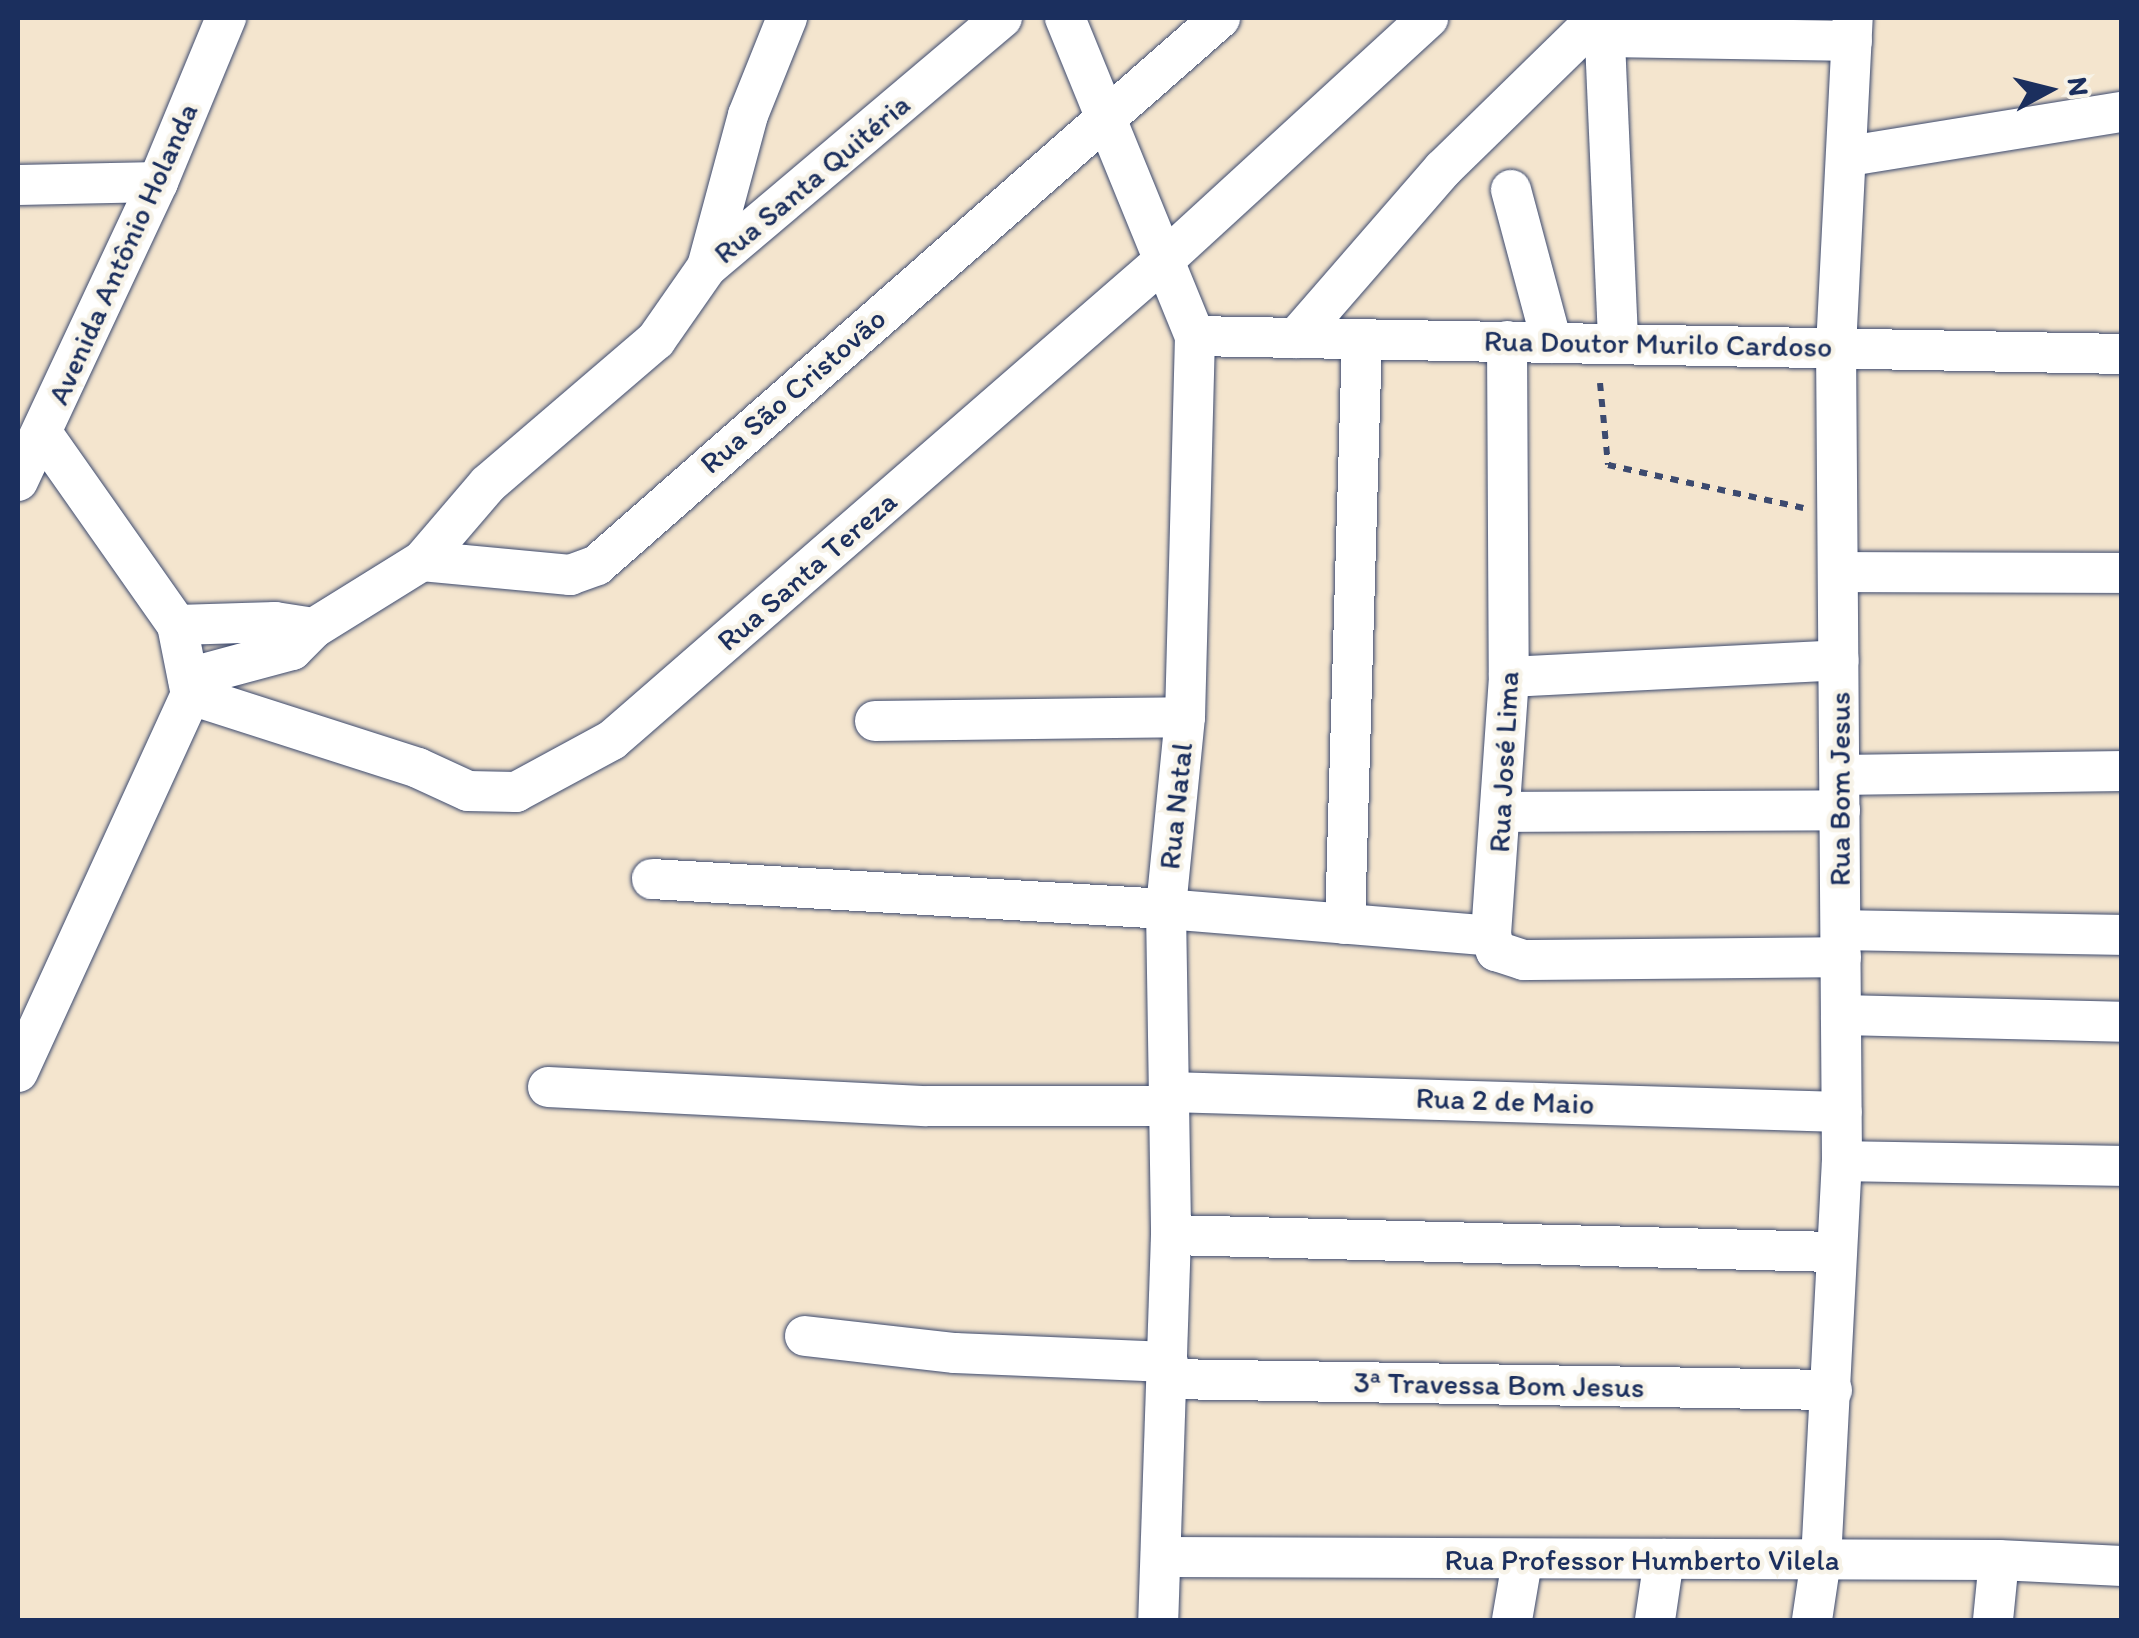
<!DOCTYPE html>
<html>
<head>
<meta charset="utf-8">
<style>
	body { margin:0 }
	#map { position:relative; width:2139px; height:1638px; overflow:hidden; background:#f4e5ce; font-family:Itim,sans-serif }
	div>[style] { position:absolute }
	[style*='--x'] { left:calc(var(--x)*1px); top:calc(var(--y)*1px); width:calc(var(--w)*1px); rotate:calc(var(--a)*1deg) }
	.path>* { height:6px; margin-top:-3px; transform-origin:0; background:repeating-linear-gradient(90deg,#3c4a6f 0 8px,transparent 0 16px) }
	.roads { filter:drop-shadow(0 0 2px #3c4a6f) drop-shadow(0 0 2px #3c4a6f) }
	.minor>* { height:40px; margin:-20px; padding:0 20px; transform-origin:20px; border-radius:20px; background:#fff }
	span { translate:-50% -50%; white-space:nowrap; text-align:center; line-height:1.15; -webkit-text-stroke:9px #f7f3e8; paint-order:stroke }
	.street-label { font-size:30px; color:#1b2f5e }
	.frame { position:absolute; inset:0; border:20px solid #1b2f5e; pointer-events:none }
	.north { position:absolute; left:1999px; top:40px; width:100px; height:100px; -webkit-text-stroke:8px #f7f3e8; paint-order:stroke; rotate:83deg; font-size:28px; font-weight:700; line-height:40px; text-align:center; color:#1b2f5e }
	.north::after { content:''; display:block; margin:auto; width:35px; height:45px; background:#1b2f5e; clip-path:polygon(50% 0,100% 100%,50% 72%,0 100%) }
</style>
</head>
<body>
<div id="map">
	<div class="path">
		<i style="--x:1600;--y:383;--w:82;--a:84.4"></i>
		<i style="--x:1608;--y:465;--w:200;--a:12.4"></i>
	</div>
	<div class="roads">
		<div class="minor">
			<i style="--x:1065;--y:18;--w:344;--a:67.8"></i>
			<i style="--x:1195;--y:336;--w:381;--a:91.5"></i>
			<i style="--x:1185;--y:717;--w:193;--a:95.7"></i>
			<i style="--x:1166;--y:909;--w:326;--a:89.1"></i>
			<i style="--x:1171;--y:1235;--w:385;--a:91.9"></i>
			<i style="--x:1604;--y:18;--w:326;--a:87.5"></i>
			<i style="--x:1609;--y:37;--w:243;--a:0.9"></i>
			<i style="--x:1849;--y:156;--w:277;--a:-9.2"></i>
			<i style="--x:18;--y:185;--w:140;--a:-1.2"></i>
			<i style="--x:1511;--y:190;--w:158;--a:75"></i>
			<i style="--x:707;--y:267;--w:157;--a:-74.9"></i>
			<i style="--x:748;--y:115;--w:105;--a:-68.1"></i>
			<i style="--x:1195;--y:336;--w:927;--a:1.11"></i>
			<i style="--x:1296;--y:338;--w:224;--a:-49"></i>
			<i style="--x:1443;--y:169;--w:216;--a:-44.3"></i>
			<i style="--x:1507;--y:341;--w:336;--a:89.7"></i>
			<i style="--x:1509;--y:677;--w:260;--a:94"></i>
			<i style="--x:1491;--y:936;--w:16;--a:72"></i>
			<i style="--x:1496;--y:951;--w:29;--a:18"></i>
			<i style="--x:1524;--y:960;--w:317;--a:-0.5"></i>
			<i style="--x:18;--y:481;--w:330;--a:-64.9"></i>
			<i style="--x:158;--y:182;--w:178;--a:-67.5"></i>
			<i style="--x:422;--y:561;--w:101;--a:-49.4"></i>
			<i style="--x:488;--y:484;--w:221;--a:-40.6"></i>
			<i style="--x:656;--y:340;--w:89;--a:-55.1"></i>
			<i style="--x:707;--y:267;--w:386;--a:-40.2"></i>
			<i style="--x:1839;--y:572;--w:283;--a:0.2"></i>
			<i style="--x:177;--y:625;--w:98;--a:-1.8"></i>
			<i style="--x:275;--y:622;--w:39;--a:9"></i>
			<i style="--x:1509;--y:677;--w:330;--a:-2.9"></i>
			<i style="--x:188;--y:678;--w:108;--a:-15.1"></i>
			<i style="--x:292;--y:650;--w:31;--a:-45"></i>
			<i style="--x:314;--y:628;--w:127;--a:-31.8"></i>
			<i style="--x:422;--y:561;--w:149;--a:5.4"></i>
			<i style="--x:570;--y:575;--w:29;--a:-20"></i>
			<i style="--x:597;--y:565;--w:829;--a:-41.28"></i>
			<i style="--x:191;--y:695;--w:238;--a:17.8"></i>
			<i style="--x:418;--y:768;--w:55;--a:24.7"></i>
			<i style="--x:468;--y:791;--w:48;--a:1.2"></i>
			<i style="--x:516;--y:792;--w:109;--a:-28.4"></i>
			<i style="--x:612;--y:740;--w:729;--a:-40.99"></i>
			<i style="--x:1162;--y:262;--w:361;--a:-42.5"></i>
			<i style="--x:875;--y:721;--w:310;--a:-0.7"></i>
			<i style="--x:1840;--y:775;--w:282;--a:-0.8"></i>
			<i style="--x:1504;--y:812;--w:336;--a:-0.3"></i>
			<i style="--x:652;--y:879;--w:515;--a:3.34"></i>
			<i style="--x:1166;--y:909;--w:326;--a:4.7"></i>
			<i style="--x:1345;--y:924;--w:585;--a:-88.34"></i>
			<i style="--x:1841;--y:930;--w:281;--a:1"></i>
			<i style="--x:1841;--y:1015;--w:281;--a:1.4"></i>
			<i style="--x:18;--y:1072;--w:415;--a:-65.4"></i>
			<i style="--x:191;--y:695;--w:71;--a:-101.3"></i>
			<i style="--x:177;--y:625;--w:235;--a:-125.1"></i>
			<i style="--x:548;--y:1087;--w:379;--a:2.9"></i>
			<i style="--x:927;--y:1106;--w:241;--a:0"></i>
			<i style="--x:1169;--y:1092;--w:673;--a:1.7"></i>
			<i style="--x:1842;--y:1161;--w:280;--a:1"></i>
			<i style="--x:1171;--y:1235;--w:664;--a:1.47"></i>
			<i style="--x:805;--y:1336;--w:151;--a:6.5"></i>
			<i style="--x:955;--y:1353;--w:213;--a:2.4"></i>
			<i style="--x:1167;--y:1379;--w:665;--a:0.95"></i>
			<i style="--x:1163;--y:1557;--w:836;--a:0.21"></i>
			<i style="--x:1999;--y:1560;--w:123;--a:2.8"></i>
			<i style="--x:1512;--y:1620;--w:59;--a:-80.2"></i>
			<i style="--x:1655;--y:1620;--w:62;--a:-81.6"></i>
			<i style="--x:1812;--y:1620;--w:61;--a:-81.5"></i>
			<i style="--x:1821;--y:1560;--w:400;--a:-87"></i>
			<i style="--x:1842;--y:1161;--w:813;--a:-90.42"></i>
			<i style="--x:1836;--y:348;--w:330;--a:-87.1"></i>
			<i style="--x:1993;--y:1620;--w:60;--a:-84.3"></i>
		</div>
	</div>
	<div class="street-label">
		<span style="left:812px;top:179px;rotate:-40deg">Rua Santa Quitéria</span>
		<span style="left:123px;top:254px;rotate:-66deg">Avenida Antônio Holanda</span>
		<span style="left:1658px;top:344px;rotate:1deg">Rua Doutor Murilo Cardoso</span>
		<span style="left:793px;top:391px;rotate:-41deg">Rua São Cristovão</span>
		<span style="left:807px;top:571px;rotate:-41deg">Rua Santa Tereza</span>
		<span style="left:1504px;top:762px;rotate:-87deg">Rua José Lima</span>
		<span style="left:1840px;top:789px;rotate:-90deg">Rua Bom Jesus</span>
		<span style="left:1176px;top:806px;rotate:-84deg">Rua Natal</span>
		<span style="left:1505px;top:1101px;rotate:2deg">Rua 2 de Maio</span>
		<span style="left:1499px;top:1385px;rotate:1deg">3ª Travessa Bom Jesus</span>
		<span style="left:1642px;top:1560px">Rua Professor Humberto Vilela</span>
	</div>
	<div class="frame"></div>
	<div class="north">N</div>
</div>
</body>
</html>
